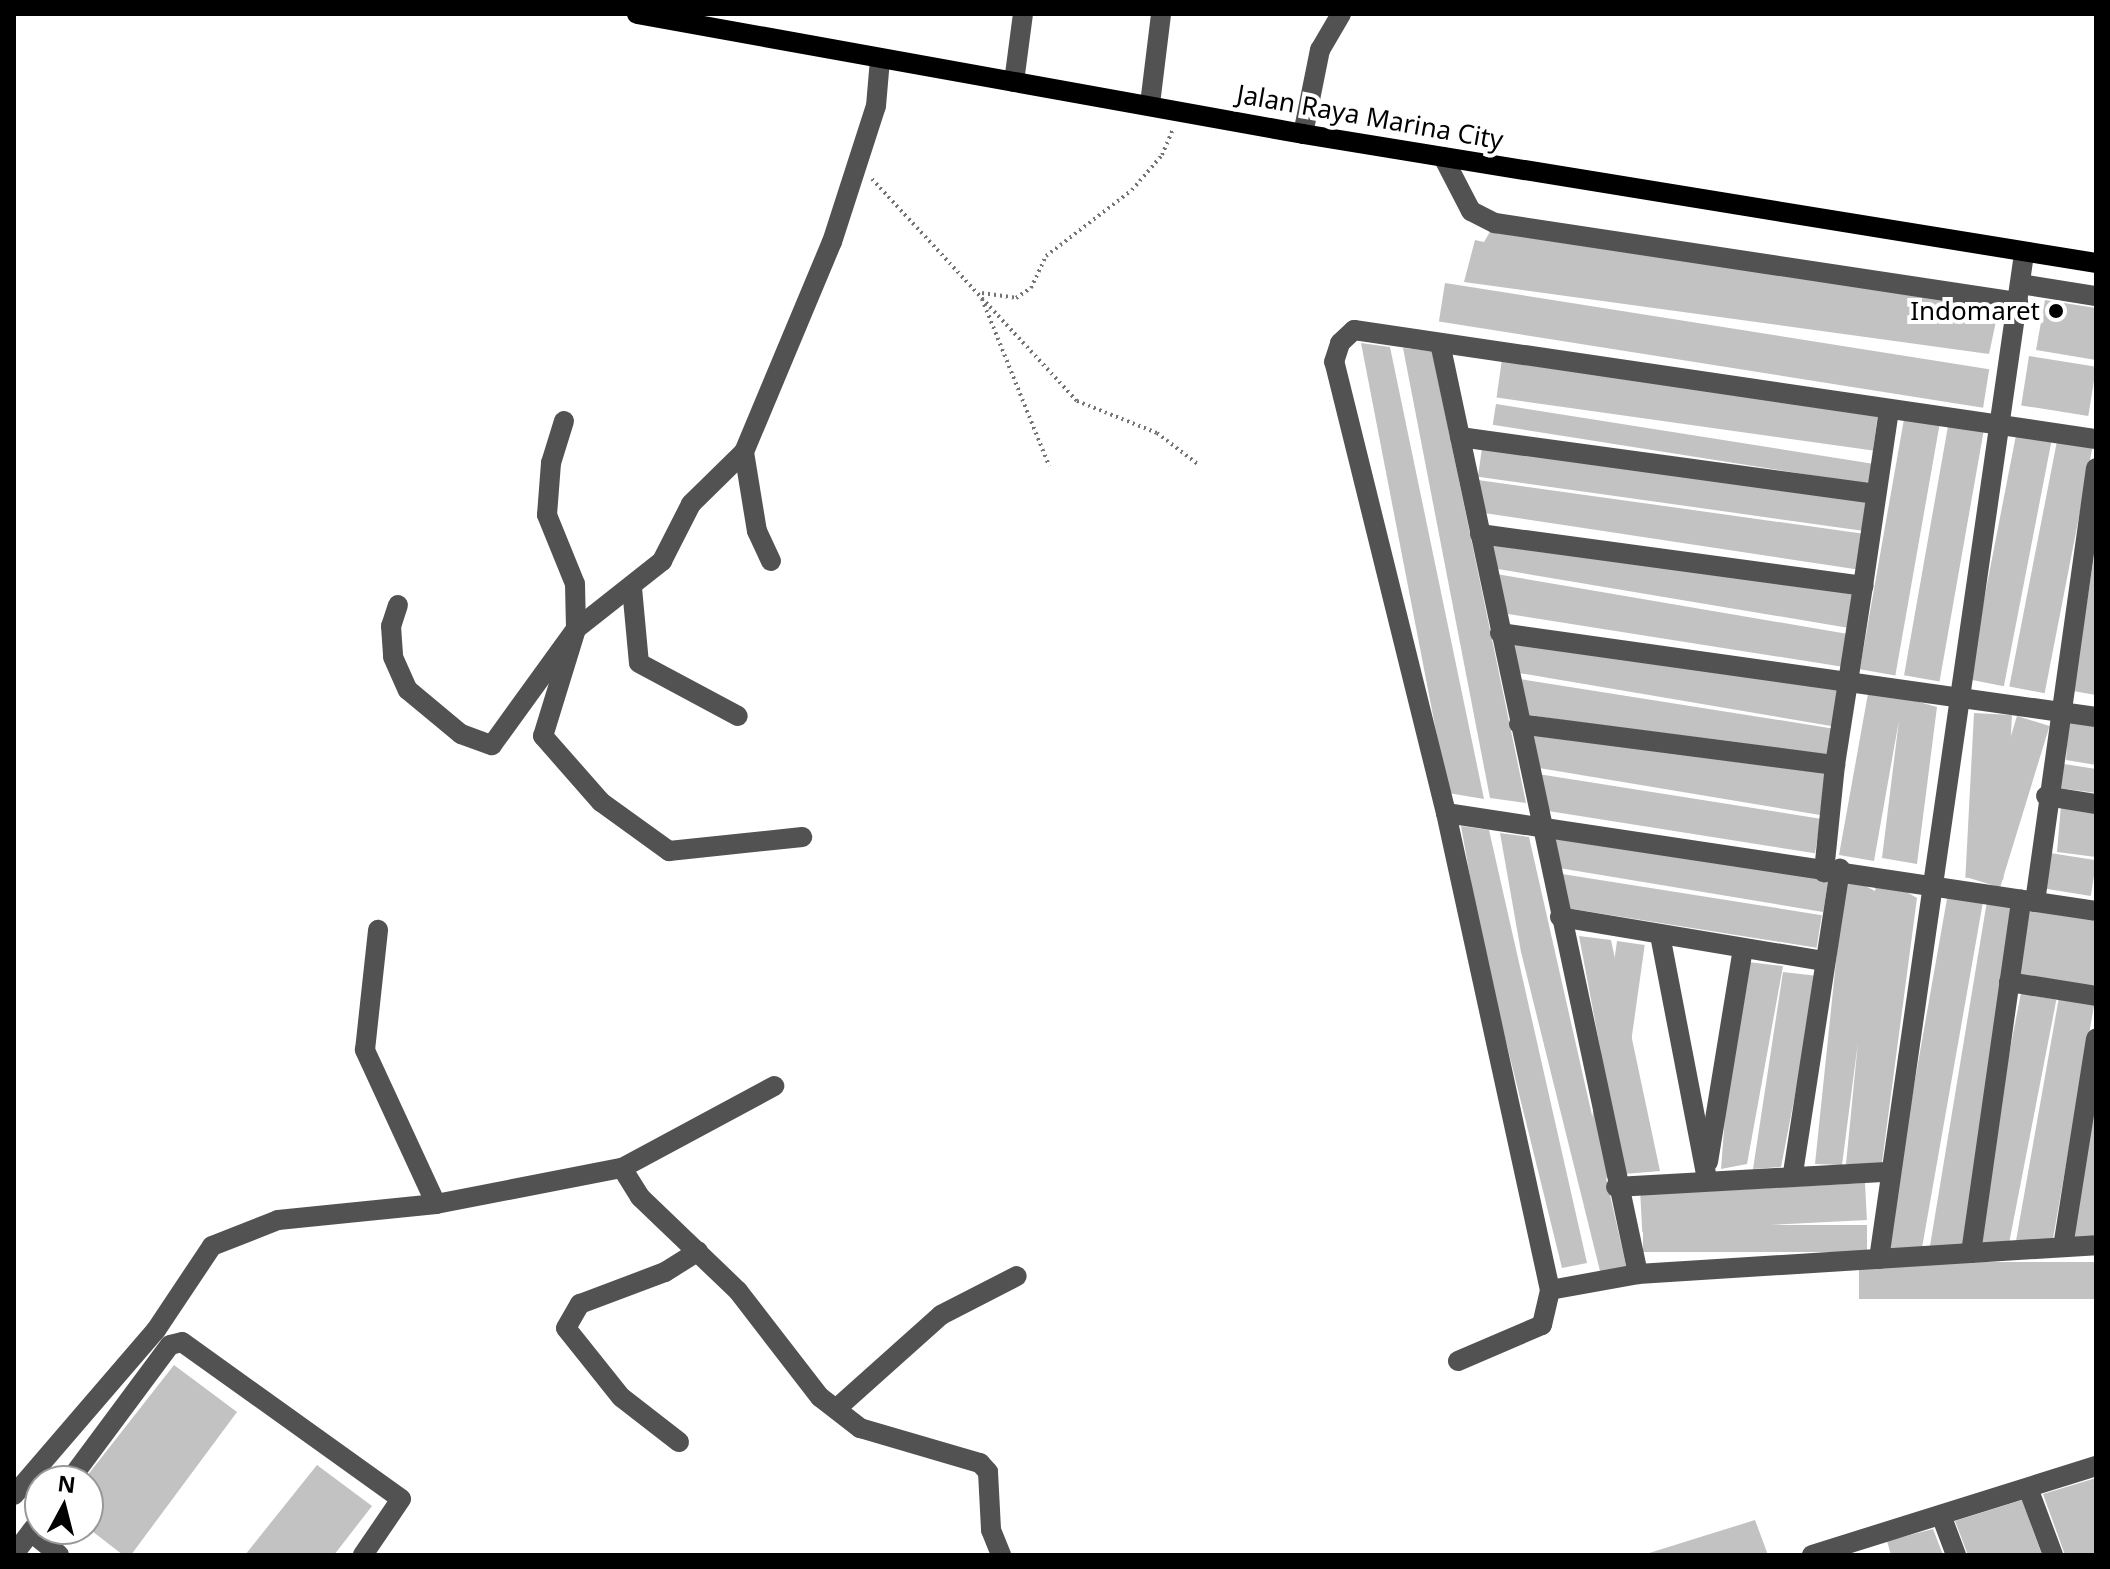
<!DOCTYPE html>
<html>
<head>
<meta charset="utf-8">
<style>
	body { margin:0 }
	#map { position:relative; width:2110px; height:1569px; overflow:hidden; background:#fff; font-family:"Noto Sans",sans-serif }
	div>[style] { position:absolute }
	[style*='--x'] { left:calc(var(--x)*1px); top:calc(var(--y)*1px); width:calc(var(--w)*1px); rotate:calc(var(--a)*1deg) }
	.building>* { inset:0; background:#c2c2c2; transform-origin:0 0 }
	.path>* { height:4px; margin-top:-2px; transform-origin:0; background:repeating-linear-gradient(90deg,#747474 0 2px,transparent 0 6px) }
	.minor>* { height:20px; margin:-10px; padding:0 10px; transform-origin:10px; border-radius:10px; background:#525252 }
	.major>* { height:20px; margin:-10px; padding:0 10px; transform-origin:10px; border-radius:10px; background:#000 }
	.dots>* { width:22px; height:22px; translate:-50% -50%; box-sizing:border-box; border:4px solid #fff; border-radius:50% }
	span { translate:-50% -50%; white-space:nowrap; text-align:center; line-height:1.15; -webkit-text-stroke:8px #fff; paint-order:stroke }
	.street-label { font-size:26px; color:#000 }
	.poi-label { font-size:26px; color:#000 }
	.right { translate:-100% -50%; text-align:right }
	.frame { position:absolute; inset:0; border:16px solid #000; pointer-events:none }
	.north { position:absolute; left:24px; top:1465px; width:80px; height:80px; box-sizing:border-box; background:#fff; border:2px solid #999; border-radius:50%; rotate:7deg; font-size:22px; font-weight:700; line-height:32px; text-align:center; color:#000 }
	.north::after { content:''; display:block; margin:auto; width:28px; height:36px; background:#000; clip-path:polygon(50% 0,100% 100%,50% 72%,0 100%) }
</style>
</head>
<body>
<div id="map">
	<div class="building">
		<i style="clip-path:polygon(1495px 223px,1989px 294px,1998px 312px,1989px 354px,1464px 282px,1475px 240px,1484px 242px)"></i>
		<i style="left:1445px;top:283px;width:551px;height:39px;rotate:9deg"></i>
		<i style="clip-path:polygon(2045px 300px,2096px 308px,2096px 360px,2036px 350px)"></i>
		<i style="clip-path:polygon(1361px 343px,1390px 347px,1484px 799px,1448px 793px)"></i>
		<i style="clip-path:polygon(1403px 348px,1432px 351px,1526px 803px,1490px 798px)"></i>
		<i style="left:2029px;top:356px;width:68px;height:50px;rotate:9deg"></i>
		<i style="left:1502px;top:359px;width:380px;height:39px;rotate:8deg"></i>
		<i style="left:1496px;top:404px;width:383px;height:21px;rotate:9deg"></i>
		<i style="left:1904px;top:419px;width:36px;height:254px;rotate:10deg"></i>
		<i style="left:1948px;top:426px;width:36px;height:253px;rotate:10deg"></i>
		<i style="left:2017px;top:430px;width:36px;height:254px;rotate:11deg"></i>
		<i style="left:2057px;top:441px;width:36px;height:250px;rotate:11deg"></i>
		<i style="left:1482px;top:448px;width:390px;height:29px;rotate:8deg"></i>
		<i style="clip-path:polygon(1478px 480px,1865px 534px,1861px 570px,1484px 513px)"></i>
		<i style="clip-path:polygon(1487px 535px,1857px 590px,1849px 628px,1492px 568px)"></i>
		<i style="clip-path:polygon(2094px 557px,2096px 557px,2096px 695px,2073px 691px)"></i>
		<i style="clip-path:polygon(1496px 574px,1848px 634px,1844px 667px,1508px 614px)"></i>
		<i style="clip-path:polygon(1513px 640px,1843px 690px,1837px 727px,1519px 673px)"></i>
		<i style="left:1520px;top:679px;width:319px;height:34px;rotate:9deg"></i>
		<i style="clip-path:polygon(1869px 688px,1937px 707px,1917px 864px,1882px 858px,1899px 720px,1874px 861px,1839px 855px)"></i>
		<i style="left:1974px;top:713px;width:38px;height:165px;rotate:3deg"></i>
		<i style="clip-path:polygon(2069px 714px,2096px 717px,2096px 765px,2066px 760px)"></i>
		<i style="left:2017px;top:716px;width:34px;height:169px;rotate:17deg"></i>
		<i style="clip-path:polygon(1531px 727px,1826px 771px,1820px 815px,1539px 768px)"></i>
		<i style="clip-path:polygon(2064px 764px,2096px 769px,2096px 793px,2059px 788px)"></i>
		<i style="left:1538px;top:774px;width:286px;height:35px;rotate:9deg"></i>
		<i style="clip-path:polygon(2061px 805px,2096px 810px,2096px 857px,2057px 852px)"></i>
		<i style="clip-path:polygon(1461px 826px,1489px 830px,1587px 1263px,1562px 1268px,1482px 944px)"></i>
		<i style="clip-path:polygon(1500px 833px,1529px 837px,1627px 1270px,1601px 1275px,1521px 952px)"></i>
		<i style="clip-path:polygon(1553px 835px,1829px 877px,1823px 912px,1559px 868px)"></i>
		<i style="left:2050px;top:853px;width:47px;height:36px;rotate:9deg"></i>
		<i style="left:1562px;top:874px;width:263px;height:33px;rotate:9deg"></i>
		<i style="clip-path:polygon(1845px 875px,1875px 891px,1877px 875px,1917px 898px,1881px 1170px,1846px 1164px,1858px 1042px,1842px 1165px,1815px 1164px)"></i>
		<i style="left:1948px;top:893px;width:36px;height:365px;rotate:10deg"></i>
		<i style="clip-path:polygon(1988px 895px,2017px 904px,1964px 1250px,1929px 1252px)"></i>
		<i style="clip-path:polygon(2028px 907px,2096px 917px,2096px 988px,2019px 977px)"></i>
		<i style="clip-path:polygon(1579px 936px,1611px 940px,1660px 1171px,1624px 1174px)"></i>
		<i style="left:1617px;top:941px;width:28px;height:236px;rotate:8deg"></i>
		<i style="clip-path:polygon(1748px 962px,1783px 966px,1747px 1164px,1721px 1169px,1728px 1076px)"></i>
		<i style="clip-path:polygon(1783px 972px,1818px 976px,1781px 1167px,1753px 1169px)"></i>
		<i style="left:2021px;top:993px;width:36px;height:258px;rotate:11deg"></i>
		<i style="left:2059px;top:997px;width:36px;height:252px;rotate:10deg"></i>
		<i style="clip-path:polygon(2096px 1096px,2096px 1240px,2072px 1240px)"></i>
		<i style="left:1865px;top:1183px;width:37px;height:225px;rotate:87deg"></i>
		<i style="left:1867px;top:1225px;width:27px;height:224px;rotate:90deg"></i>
		<i style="left:2096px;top:1262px;width:37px;height:237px;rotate:90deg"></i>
		<i style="clip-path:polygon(174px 1365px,237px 1412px,131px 1555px,123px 1555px,88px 1528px,88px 1481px,83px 1481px)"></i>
		<i style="clip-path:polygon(317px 1465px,372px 1506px,334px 1555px,245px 1555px)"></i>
		<i style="clip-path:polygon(2096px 1478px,2096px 1555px,2065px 1555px,2043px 1494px)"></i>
		<i style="clip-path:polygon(2022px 1500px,2042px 1555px,1968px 1555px,1955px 1521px)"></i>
		<i style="clip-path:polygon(1755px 1520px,1768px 1555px,1646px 1555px,1646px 1554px)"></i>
		<i style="clip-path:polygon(1933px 1529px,1943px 1555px,1891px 1555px,1887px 1541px)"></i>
	</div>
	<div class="path">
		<i style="--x:872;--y:179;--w:302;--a:47.3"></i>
		<i style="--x:1077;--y:401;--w:86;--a:21.8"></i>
		<i style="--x:1157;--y:433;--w:53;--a:37.3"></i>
		<i style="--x:982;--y:293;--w:34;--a:8"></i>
		<i style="--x:1016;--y:298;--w:18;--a:-34"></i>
		<i style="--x:1031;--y:288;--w:35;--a:-65"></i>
		<i style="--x:1046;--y:256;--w:108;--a:-37.5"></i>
		<i style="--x:1132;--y:190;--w:46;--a:-49.4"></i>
		<i style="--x:1162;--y:155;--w:28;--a:-67"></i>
		<i style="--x:982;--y:299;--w:180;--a:68.1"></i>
	</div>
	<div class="minor">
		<i style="--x:1014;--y:82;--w:69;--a:-82.5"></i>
		<i style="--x:1150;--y:104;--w:91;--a:-83"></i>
		<i style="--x:1303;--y:134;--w:86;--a:-78.6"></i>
		<i style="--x:1320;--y:50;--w:42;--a:-59.7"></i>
		<i style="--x:1443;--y:157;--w:61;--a:62.6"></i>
		<i style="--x:1471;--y:211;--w:27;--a:27"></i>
		<i style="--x:1495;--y:223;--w:529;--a:8.59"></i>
		<i style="--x:2020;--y:284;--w:77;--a:9"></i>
		<i style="--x:1440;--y:343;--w:952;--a:77.99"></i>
		<i style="--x:564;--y:421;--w:44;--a:107.2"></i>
		<i style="--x:551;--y:463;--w:52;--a:94.4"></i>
		<i style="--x:547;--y:515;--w:74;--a:67.9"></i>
		<i style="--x:575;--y:584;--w:45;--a:88.7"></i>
		<i style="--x:576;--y:629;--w:112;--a:107.1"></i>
		<i style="--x:543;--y:736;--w:88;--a:48.7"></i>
		<i style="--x:601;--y:802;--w:84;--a:35.8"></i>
		<i style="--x:669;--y:851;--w:134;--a:-6"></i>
		<i style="--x:1460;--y:437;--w:420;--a:7.8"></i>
		<i style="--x:744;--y:452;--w:80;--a:80.7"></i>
		<i style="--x:757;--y:531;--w:33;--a:65"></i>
		<i style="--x:1480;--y:534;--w:387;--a:7.7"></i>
		<i style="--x:1863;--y:586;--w:181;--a:98.9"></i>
		<i style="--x:1863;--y:586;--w:179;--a:-81.6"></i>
		<i style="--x:632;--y:588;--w:75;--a:84.7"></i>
		<i style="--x:639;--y:663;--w:112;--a:28.2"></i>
		<i style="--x:398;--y:605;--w:22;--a:108"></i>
		<i style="--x:391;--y:626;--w:31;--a:86"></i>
		<i style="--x:393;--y:657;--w:36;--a:66"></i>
		<i style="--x:408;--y:690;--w:69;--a:39.7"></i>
		<i style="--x:461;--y:734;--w:33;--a:20"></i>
		<i style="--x:492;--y:745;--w:143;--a:-54.1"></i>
		<i style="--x:576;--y:629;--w:110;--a:-38.3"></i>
		<i style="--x:662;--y:561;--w:64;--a:-63"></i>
		<i style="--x:691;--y:504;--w:74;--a:-44.5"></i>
		<i style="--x:744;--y:452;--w:228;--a:-67.3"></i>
		<i style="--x:832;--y:242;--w:143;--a:-72.1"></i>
		<i style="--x:876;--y:106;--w:47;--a:-85.1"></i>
		<i style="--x:1500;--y:633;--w:602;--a:8.02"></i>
		<i style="--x:1519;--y:724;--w:319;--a:7.4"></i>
		<i style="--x:1835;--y:765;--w:108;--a:95.9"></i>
		<i style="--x:2046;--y:796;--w:51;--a:9.1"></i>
		<i style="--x:1446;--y:813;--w:657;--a:8.57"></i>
		<i style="--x:2035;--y:902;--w:438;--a:-82"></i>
		<i style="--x:1560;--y:917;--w:268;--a:9.5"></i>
		<i style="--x:1660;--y:935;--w:249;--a:79.1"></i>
		<i style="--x:2009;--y:982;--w:88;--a:9.1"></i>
		<i style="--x:1708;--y:1162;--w:216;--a:-80.7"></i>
		<i style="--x:622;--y:1168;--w:34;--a:58"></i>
		<i style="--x:640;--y:1197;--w:136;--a:43.8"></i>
		<i style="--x:738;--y:1291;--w:134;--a:52.3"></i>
		<i style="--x:820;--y:1397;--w:51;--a:37.8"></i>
		<i style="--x:860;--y:1428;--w:125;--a:16.3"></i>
		<i style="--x:980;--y:1463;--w:12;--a:48"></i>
		<i style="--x:988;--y:1472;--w:58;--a:87"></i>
		<i style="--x:991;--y:1530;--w:27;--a:68"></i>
		<i style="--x:1793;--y:1173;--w:308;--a:-81.2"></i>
		<i style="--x:1616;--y:1187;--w:271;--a:-3.2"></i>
		<i style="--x:436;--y:1204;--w:189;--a:-11"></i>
		<i style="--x:622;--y:1168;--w:173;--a:-28.3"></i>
		<i style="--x:2063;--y:1247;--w:211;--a:-81"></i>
		<i style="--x:1971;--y:1253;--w:357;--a:-81.9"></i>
		<i style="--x:1879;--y:1259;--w:1015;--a:-81.79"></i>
		<i style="--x:1550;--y:1290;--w:89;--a:-10.3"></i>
		<i style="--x:1638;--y:1274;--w:459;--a:-3.6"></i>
		<i style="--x:1458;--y:1361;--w:91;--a:-23.2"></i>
		<i style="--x:1542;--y:1325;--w:36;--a:-77"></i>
		<i style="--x:1550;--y:1290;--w:488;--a:-102.3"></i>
		<i style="--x:1446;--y:813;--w:465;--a:-103.9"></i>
		<i style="--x:1334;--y:362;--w:20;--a:-72"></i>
		<i style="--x:1340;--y:343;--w:19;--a:-43"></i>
		<i style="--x:1354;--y:330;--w:750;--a:8.36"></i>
		<i style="--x:836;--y:1409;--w:141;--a:-41.8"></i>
		<i style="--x:941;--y:1315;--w:85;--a:-27.2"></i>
		<i style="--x:679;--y:1442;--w:73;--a:-142.2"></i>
		<i style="--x:621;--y:1397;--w:88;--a:-128.6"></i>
		<i style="--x:566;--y:1328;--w:28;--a:-60"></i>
		<i style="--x:580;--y:1304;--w:91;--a:-20.6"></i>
		<i style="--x:665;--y:1272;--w:39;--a:-32"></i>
		<i style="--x:69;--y:1481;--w:169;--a:-53.4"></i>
		<i style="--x:170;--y:1345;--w:12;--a:-14"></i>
		<i style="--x:182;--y:1342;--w:269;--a:35.6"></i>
		<i style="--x:401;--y:1499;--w:68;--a:124.2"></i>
		<i style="--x:2028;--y:1488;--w:72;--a:69.5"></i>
		<i style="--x:14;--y:1495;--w:218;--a:-49.3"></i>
		<i style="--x:156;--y:1330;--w:101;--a:-56.3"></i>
		<i style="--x:212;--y:1246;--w:71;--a:-21.5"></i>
		<i style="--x:278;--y:1220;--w:159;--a:-5.8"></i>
		<i style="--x:436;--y:1204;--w:170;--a:-114.8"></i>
		<i style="--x:365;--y:1050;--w:121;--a:-83.8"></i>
		<i style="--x:1941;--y:1515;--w:43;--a:69.4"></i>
		<i style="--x:31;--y:1532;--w:36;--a:39"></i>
		<i style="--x:14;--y:1554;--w:43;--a:-52.6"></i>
		<i style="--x:1812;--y:1555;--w:298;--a:-17.4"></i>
	</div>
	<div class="major">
		<i style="--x:637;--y:14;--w:677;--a:10.21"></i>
		<i style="--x:1303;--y:134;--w:803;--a:9.24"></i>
	</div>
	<div class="dots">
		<i style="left:2056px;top:311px;background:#000"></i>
	</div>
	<div class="street-label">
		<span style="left:1370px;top:117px;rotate:10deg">Jalan Raya Marina City</span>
	</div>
	<div class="poi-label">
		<span class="right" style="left:2040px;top:311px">Indomaret</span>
	</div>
	<div class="frame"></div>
	<div class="north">N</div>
</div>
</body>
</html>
